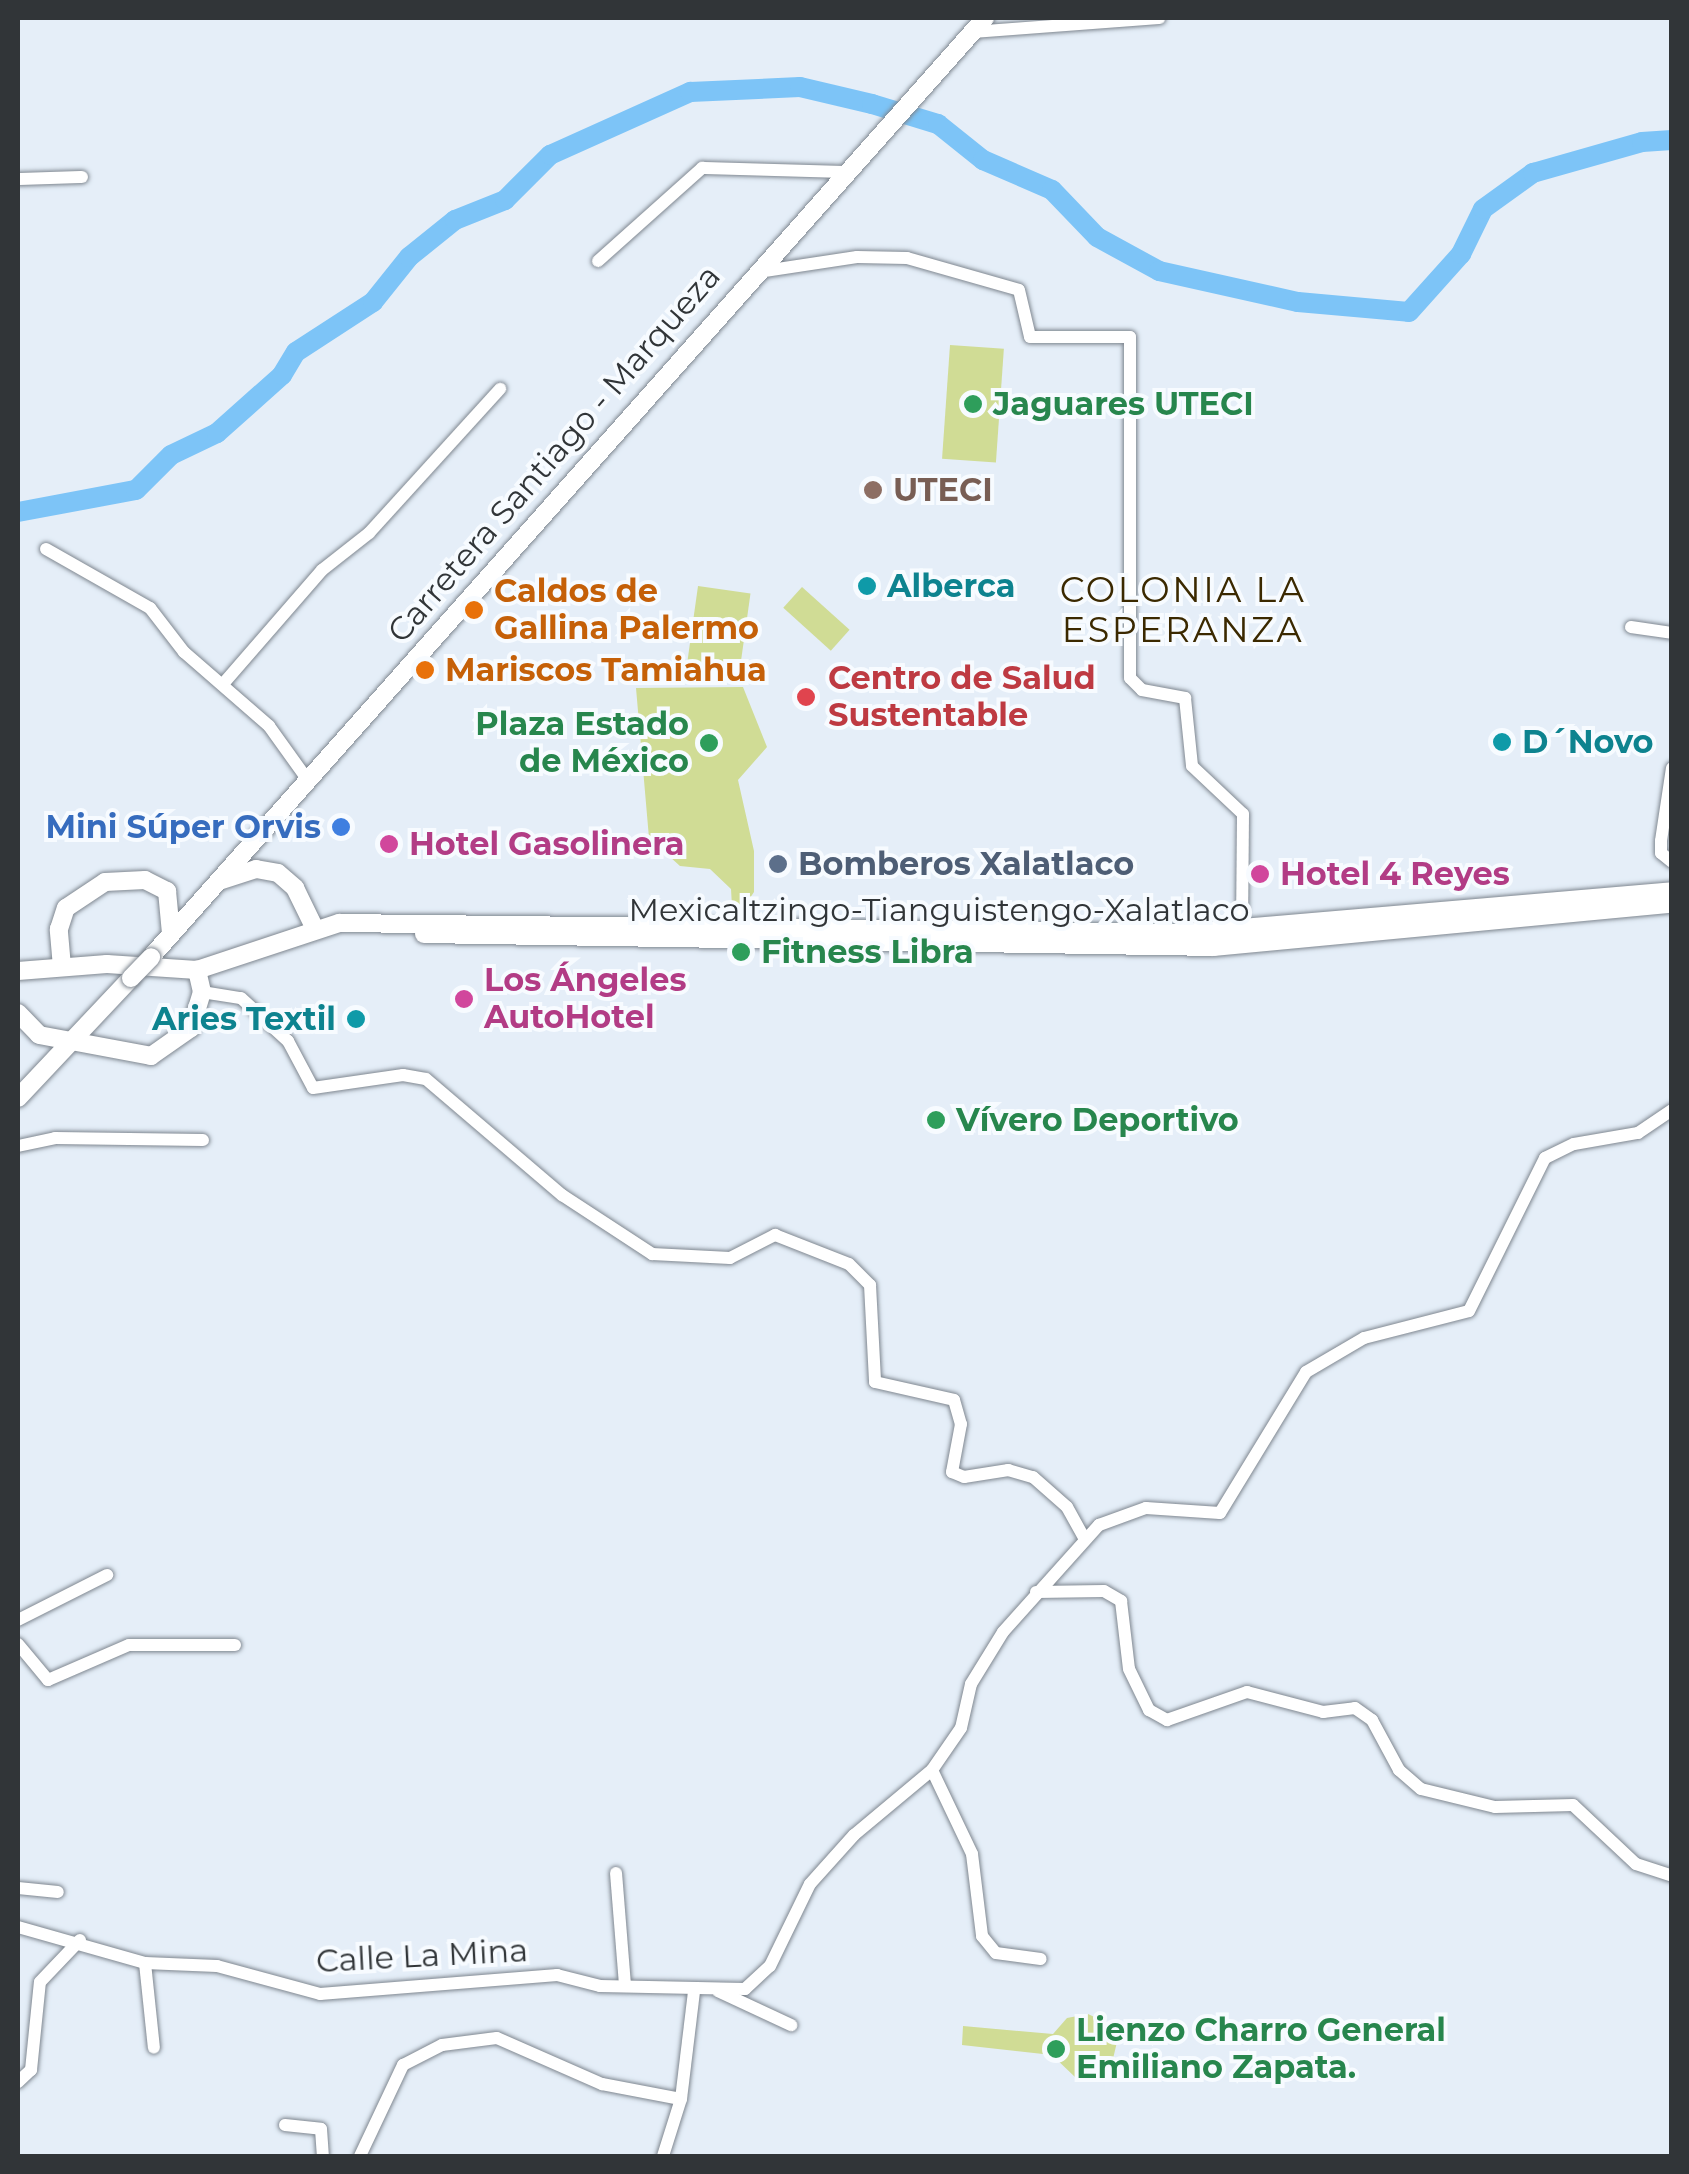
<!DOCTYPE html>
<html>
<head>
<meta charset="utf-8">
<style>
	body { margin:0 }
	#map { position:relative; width:1689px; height:2174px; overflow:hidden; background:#e5eef8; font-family:Montserrat,sans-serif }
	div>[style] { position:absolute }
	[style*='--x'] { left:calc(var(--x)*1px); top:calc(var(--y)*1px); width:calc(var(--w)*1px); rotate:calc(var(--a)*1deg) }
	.green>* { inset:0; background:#d0dc95; transform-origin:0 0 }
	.river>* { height:20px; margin:-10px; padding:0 10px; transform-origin:10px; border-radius:10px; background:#7dc4f7 }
	.roads { filter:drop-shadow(0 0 2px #7f8790) drop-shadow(0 0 2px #7f8790) }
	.street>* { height:12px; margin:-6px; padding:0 6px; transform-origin:6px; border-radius:6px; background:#fff }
	.secondary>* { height:18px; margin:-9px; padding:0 9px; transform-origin:9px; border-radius:9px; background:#fff }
	.bridges { filter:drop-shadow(0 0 2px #7f8790) drop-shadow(0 0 2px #7f8790) }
	.secondary-bridge>* { height:18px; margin:-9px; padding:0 9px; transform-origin:9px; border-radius:9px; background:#fff }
	.dots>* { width:28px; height:28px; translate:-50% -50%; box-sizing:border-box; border:5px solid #f7fbff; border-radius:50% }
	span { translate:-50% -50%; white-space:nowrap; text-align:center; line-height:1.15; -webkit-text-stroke:8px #f7fbff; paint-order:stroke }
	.leisure-label { font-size:32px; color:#27864d; font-weight:700 }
	.left { translate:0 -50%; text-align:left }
	.right { translate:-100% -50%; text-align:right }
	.street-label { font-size:32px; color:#313538 }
	.education-label { font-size:32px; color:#785e54; font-weight:700 }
	.culture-label { font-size:32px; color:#0d838f; font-weight:700 }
	.food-label { font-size:32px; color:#c56008; font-weight:700 }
	.health-label { font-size:32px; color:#be3a42; font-weight:700 }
	.shop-label { font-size:32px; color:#366cbe; font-weight:700 }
	.hotel-label { font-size:32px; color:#b23c85; font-weight:700 }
	.service-label { font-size:32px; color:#4e5e75; font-weight:700 }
	.neighbourhood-label { font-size:35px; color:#3b2900; letter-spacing:2.5px }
	.frame { position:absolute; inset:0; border:20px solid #313538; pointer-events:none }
</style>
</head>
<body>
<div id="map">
	<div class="green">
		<i style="left:950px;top:345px;width:54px;height:114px;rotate:4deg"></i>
		<i style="left:698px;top:586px;width:53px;height:86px;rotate:8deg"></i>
		<i style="left:802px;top:587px;width:64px;height:28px;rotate:42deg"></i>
		<i style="clip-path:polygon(743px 687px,767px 747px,738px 780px,754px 851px,754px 892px,744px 907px,732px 907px,731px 889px,710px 869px,680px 866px,649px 838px,636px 688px)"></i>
		<i style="clip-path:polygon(1088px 2014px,1107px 2023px,1117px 2042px,1112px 2063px,1096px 2076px,1075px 2077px,1052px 2055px,962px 2045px,963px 2026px,1053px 2034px,1067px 2018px)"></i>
	</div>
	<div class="river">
		<i style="--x:18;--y:512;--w:120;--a:-10.6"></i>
		<i style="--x:136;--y:490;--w:49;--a:-45"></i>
		<i style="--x:171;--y:455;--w:51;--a:-25.6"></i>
		<i style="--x:217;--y:433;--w:87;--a:-41.7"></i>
		<i style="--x:282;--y:375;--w:27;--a:-59"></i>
		<i style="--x:296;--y:352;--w:92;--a:-33"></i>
		<i style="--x:373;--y:302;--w:58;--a:-51.3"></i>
		<i style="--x:409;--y:257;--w:59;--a:-38.8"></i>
		<i style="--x:455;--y:220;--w:54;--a:-21.8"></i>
		<i style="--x:505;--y:200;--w:64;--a:-45"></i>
		<i style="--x:550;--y:155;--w:154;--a:-24.2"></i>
		<i style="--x:690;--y:92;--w:110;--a:-2.6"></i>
		<i style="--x:800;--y:87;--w:74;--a:13.3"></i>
		<i style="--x:872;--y:104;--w:69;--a:16.9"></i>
		<i style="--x:938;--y:124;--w:58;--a:38.7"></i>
		<i style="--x:983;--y:160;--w:75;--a:23.5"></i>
		<i style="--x:1052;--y:190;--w:65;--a:46.2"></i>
		<i style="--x:1097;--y:237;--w:71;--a:28.7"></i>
		<i style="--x:1159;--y:271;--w:142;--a:12.6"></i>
		<i style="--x:1298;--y:302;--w:111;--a:5.1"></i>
		<i style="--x:1409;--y:312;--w:78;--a:-48.1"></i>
		<i style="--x:1461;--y:254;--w:50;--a:-63.9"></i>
		<i style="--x:1483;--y:209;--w:62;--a:-35.8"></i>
		<i style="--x:1533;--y:173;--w:113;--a:-15.9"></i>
		<i style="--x:1642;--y:142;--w:30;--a:-4"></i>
	</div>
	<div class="roads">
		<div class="street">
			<i style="--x:972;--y:32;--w:188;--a:-4.3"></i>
			<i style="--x:18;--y:179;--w:64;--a:-1.8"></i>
			<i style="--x:598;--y:261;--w:140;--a:-41.8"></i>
			<i style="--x:702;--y:168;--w:145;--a:1.6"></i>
			<i style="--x:758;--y:272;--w:100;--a:-8.6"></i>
			<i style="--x:857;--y:257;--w:50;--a:1.1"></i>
			<i style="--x:907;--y:258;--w:116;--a:15.9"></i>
			<i style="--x:1019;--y:290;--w:48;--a:76.8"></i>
			<i style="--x:1030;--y:337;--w:100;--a:0"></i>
			<i style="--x:1130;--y:337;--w:341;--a:90"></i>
			<i style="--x:1130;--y:678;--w:17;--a:45"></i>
			<i style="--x:1142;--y:690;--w:44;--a:10.5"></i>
			<i style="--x:1185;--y:698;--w:68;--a:84.1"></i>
			<i style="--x:1192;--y:766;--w:70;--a:43.3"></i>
			<i style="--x:1243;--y:814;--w:117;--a:90.5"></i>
			<i style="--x:46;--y:549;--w:120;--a:29.6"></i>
			<i style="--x:150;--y:608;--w:56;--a:52.3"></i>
			<i style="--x:184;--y:652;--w:113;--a:41"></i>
			<i style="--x:269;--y:726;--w:65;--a:54.4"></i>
			<i style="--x:1631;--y:627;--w:41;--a:8.3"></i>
			<i style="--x:223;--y:684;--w:151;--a:-49"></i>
			<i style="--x:322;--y:570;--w:60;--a:-38.2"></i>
			<i style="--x:369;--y:533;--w:195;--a:-47.7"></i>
			<i style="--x:1672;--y:768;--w:74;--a:98.6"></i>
			<i style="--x:1661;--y:841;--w:12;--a:90"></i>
			<i style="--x:1661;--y:853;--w:14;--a:39"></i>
			<i style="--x:202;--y:992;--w:39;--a:9"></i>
			<i style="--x:241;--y:998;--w:64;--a:42.5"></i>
			<i style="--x:288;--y:1041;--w:53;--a:62"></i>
			<i style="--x:313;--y:1088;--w:91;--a:-8.2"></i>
			<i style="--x:403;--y:1075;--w:23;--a:10"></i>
			<i style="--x:426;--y:1079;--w:179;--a:40.5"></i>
			<i style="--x:562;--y:1195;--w:108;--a:33.2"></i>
			<i style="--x:652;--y:1254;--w:78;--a:2.9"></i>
			<i style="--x:730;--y:1258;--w:51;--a:-27.1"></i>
			<i style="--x:775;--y:1235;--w:79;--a:21.4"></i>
			<i style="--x:849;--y:1264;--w:30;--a:45"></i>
			<i style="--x:870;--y:1285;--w:97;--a:87"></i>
			<i style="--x:875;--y:1382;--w:81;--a:12.8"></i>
			<i style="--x:954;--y:1400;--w:25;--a:74"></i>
			<i style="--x:961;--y:1424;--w:49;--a:100.6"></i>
			<i style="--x:952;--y:1472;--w:13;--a:23"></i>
			<i style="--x:964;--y:1477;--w:45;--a:-9"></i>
			<i style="--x:1008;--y:1470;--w:26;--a:16"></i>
			<i style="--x:1033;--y:1477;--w:45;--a:41.4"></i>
			<i style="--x:1067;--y:1507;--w:37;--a:61"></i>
			<i style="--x:18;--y:1146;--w:38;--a:-12"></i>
			<i style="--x:55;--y:1138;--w:148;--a:0.8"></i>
			<i style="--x:1036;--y:1592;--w:68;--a:-0.8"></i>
			<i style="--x:1104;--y:1591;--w:20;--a:30"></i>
			<i style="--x:1121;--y:1601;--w:68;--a:83.3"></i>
			<i style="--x:1129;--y:1669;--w:46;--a:64"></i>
			<i style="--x:1149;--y:1710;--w:21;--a:29"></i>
			<i style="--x:1167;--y:1720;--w:85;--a:-19.3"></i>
			<i style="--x:1247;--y:1692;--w:79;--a:14.7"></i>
			<i style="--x:1323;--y:1712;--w:32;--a:-7"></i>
			<i style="--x:1355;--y:1708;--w:21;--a:35"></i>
			<i style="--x:1372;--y:1720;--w:57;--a:61.6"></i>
			<i style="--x:1399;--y:1770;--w:29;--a:41"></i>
			<i style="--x:1421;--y:1789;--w:76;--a:13.7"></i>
			<i style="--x:1495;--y:1807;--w:78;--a:-1.5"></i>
			<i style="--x:1573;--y:1805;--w:86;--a:43.1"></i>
			<i style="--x:1636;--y:1864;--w:38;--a:18"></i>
			<i style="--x:18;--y:1620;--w:100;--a:-26.8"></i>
			<i style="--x:18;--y:1644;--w:47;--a:50.2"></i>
			<i style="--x:48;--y:1680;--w:88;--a:-23.4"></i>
			<i style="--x:129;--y:1645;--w:106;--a:0"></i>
			<i style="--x:932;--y:1770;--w:93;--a:64.5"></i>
			<i style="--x:972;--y:1854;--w:83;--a:83"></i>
			<i style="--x:982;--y:1936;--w:22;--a:51"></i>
			<i style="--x:996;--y:1953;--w:45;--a:7.6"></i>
			<i style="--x:616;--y:1873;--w:112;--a:85.4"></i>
			<i style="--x:18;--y:1888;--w:40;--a:5.7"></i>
			<i style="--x:18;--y:1927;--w:132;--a:15.8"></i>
			<i style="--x:145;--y:1963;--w:72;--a:2.4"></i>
			<i style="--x:217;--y:1966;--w:107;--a:15.2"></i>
			<i style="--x:320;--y:1994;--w:238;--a:-4.6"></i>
			<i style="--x:557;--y:1975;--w:44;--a:14.3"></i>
			<i style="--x:600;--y:1986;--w:145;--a:1.2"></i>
			<i style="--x:745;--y:1989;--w:34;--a:-43"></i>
			<i style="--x:770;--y:1966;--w:91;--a:-64"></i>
			<i style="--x:810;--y:1884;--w:66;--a:-48.1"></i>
			<i style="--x:854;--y:1835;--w:102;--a:-39.8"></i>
			<i style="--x:932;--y:1770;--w:51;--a:-55.4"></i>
			<i style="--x:961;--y:1728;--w:45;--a:-77.2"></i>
			<i style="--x:971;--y:1684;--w:61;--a:-58.4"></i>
			<i style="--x:1003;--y:1632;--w:144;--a:-48.1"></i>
			<i style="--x:1099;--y:1525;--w:50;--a:-19.9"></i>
			<i style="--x:1146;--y:1508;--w:74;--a:3.9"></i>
			<i style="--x:1220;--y:1513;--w:165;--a:-58.6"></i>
			<i style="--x:1306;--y:1372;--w:67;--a:-30.4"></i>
			<i style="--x:1364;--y:1338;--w:108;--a:-14.4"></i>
			<i style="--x:1469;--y:1311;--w:171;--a:-63.6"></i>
			<i style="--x:1545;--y:1158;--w:32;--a:-26"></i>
			<i style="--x:1574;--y:1144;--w:65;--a:-9.8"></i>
			<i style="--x:1638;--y:1133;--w:41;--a:-34.1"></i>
			<i style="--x:145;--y:1963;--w:85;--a:84"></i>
			<i style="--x:718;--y:1991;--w:81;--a:25"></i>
			<i style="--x:18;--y:2082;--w:18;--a:-43"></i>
			<i style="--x:31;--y:2070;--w:88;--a:-84.2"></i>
			<i style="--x:40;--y:1982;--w:58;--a:-46.4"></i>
			<i style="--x:285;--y:2125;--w:36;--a:6"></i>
			<i style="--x:321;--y:2129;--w:27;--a:86"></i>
			<i style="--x:360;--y:2156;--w:101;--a:-64.7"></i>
			<i style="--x:403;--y:2065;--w:44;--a:-27.1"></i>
			<i style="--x:442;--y:2045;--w:55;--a:-7.3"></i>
			<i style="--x:497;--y:2038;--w:115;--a:23.7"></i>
			<i style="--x:602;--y:2084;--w:80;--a:10.8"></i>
			<i style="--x:663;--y:2156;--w:60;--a:-72.5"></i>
			<i style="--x:681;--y:2099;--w:108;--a:-83.1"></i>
		</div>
		<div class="secondary">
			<i style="--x:219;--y:881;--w:39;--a:-18"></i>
			<i style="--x:256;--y:869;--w:22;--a:10"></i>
			<i style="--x:278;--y:873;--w:23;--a:41"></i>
			<i style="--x:295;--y:888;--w:46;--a:64"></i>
			<i style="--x:424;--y:934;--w:790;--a:0.94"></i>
			<i style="--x:1214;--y:947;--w:460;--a:-5.4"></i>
			<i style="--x:151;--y:957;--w:1256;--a:-48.39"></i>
			<i style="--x:62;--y:967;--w:38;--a:-95"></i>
			<i style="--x:59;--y:929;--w:22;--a:-72"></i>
			<i style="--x:66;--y:908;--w:47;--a:-33.7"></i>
			<i style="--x:105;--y:882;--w:40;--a:-2.9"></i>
			<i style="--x:145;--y:880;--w:25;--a:27"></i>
			<i style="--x:167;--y:891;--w:42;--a:84.6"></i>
			<i style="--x:18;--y:971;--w:89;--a:-4.5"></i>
			<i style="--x:107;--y:964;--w:90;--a:3.8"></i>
			<i style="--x:197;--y:970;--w:150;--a:-18.3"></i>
			<i style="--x:339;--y:923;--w:845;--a:0.68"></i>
			<i style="--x:1184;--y:933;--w:490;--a:-4.9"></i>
			<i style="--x:18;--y:1013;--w:30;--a:46"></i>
			<i style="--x:39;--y:1035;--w:114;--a:10.6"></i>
			<i style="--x:151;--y:1056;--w:49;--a:-35"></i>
			<i style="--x:191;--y:1028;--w:38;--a:-73"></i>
			<i style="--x:202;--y:992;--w:23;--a:-103"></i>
			<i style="--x:18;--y:1098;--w:165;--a:-46.7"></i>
		</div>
	</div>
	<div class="bridges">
		<div class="secondary-bridge">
			<i style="--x:131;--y:978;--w:29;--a:-46"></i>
		</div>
	</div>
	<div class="dots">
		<i style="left:973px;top:404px;background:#2e9e5b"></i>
		<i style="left:873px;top:490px;background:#8d6e63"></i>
		<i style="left:867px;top:586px;background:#0f9aa8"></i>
		<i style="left:474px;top:610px;background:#e8710a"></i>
		<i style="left:425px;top:670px;background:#e8710a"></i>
		<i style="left:806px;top:697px;background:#e0444e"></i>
		<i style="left:1502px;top:742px;background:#0f9aa8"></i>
		<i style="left:709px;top:743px;background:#2e9e5b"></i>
		<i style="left:341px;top:827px;background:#3f7fe0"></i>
		<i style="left:389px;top:844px;background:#d1479c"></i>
		<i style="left:778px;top:864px;background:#5c6f8a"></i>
		<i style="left:1260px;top:874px;background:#d1479c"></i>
		<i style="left:741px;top:952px;background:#2e9e5b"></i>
		<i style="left:464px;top:999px;background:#d1479c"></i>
		<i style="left:356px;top:1019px;background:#0f9aa8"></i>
		<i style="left:936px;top:1120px;background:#2e9e5b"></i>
		<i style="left:1056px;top:2049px;background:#2e9e5b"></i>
	</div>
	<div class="leisure-label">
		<span class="left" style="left:993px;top:404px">Jaguares UTECI</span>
		<span class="right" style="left:689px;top:743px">Plaza Estado<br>de México</span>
		<span class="left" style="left:761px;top:952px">Fitness Libra</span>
		<span class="left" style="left:956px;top:1120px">Vívero Deportivo</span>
		<span class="left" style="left:1076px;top:2049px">Lienzo Charro General<br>Emiliano Zapata.</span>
	</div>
	<div class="street-label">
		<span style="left:554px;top:454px;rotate:-49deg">Carretera Santiago - Marqueza</span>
		<span style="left:939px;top:910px">Mexicaltzingo-Tianguistengo-Xalatlaco</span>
		<span style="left:422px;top:1956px;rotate:-3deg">Calle La Mina</span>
	</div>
	<div class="education-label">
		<span class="left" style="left:893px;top:490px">UTECI</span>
	</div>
	<div class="culture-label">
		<span class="left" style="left:887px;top:586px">Alberca</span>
		<span class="left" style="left:1522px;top:742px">D´Novo</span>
		<span class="right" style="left:336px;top:1019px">Aries Textil</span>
	</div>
	<div class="food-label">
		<span class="left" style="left:494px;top:610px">Caldos de<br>Gallina Palermo</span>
		<span class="left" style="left:445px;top:670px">Mariscos Tamiahua</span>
	</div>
	<div class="health-label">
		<span class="left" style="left:828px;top:697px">Centro de Salud<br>Sustentable</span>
	</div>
	<div class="shop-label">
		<span class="right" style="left:321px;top:827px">Mini Súper Orvis</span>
	</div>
	<div class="hotel-label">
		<span class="left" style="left:409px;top:844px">Hotel Gasolinera</span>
		<span class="left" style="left:1280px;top:874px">Hotel 4 Reyes</span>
		<span class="left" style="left:484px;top:999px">Los Ángeles<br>AutoHotel</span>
	</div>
	<div class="service-label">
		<span class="left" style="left:798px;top:864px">Bomberos Xalatlaco</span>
	</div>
	<div class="neighbourhood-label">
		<span style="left:1183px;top:610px">COLONIA LA<br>ESPERANZA</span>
	</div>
	<div class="frame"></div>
</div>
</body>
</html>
